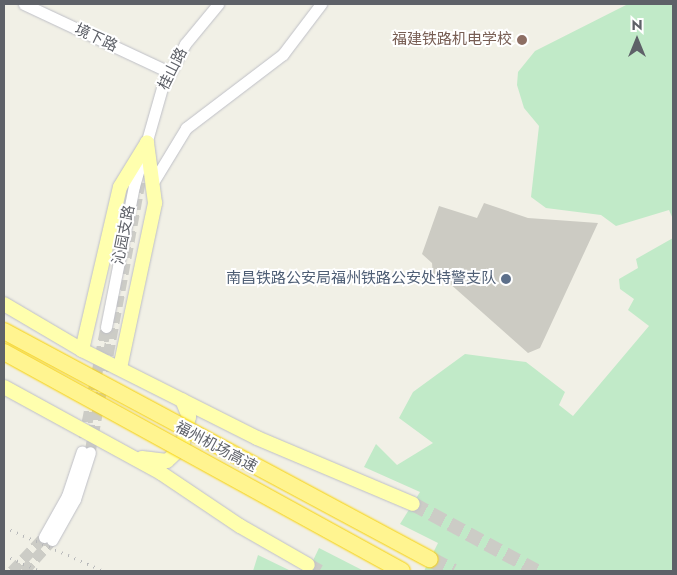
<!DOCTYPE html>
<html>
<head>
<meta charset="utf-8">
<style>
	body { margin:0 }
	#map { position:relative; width:677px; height:575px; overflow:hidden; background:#f1f0e6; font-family:Jost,"Noto Sans SC",sans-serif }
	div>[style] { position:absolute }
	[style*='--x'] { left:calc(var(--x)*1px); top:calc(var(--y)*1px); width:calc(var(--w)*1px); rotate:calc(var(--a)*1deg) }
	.green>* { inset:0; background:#c1eac8 }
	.building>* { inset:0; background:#cccbc3 }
	.minor-tunnel>* { height:11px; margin-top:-5.5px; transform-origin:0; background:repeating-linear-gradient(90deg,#ccccc6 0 11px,transparent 0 16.5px) }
	.major-tunnel>* { height:14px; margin-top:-7px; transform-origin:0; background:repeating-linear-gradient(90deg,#ccccc6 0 14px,transparent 0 21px) }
	.highway-tunnel>* { height:16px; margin-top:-8px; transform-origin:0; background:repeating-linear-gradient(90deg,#ccccc6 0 16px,transparent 0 24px) }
	.roads { filter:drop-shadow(0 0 1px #bebfc6) drop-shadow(0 0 1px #bebfc6) }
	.minor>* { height:11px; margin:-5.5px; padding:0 5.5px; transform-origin:5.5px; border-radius:5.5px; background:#fff }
	.major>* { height:14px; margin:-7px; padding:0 7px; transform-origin:7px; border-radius:7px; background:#ffffae }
	.rail>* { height:2.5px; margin-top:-1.25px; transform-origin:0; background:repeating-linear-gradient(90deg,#b7b8b9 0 1px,transparent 0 7px) }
	.bridges { filter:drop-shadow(0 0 1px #f8d100) drop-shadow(0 0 1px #f8d100) }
	.highway-bridge>* { height:16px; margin:-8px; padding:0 8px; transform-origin:8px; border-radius:8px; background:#fff490 }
	.dots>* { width:14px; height:14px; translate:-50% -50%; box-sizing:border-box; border:2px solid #fff; border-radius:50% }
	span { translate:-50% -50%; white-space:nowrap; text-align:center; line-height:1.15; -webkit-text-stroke:4px #fff; paint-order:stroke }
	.street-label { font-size:15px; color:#5e6168 }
	.education-label { font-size:15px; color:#785e54 }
	.right { translate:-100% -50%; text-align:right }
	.service-label { font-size:15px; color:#4e5e75 }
	.frame { position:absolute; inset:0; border:5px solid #5e6168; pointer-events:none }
	.north { position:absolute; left:612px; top:15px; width:50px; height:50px; -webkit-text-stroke:4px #fff; paint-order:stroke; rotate:0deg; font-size:14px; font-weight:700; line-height:20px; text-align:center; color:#5e6168 }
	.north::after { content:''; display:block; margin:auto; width:18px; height:22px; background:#5e6168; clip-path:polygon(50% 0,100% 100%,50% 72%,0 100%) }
</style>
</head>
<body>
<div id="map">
	<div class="green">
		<i style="clip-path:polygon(628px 4px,673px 4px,673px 219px,669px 210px,616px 226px,601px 215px,546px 208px,531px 197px,539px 126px,524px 108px,517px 85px,518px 72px,535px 51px)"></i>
		<i style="clip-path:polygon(673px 238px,673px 571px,424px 571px,438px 543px,400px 524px,420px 492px,364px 467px,376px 444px,397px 465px,433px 443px,399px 418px,413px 392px,465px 354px,526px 362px,565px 392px,559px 405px,573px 416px,649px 326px,628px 310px,634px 299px,620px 289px,619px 279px,638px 268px,636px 259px)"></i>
		<i style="clip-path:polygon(319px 548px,364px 571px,308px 571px)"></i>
		<i style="clip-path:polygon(258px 555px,291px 571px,253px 571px)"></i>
	</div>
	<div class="building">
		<i style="clip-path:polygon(484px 203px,528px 218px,598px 223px,540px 348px,528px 353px,448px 282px,433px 276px,432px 263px,422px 254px,439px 206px,477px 218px)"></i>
	</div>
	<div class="minor-tunnel">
		<i style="--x:84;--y:438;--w:113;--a:-78.8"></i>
		<i style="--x:90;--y:452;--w:295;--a:-79.5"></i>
		<i style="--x:12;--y:571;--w:47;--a:-46.7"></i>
		<i style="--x:24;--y:571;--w:42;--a:-47.9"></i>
	</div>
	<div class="major-tunnel">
		<i style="--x:413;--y:504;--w:141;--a:28.4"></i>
		<i style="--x:308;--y:565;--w:13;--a:29"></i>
	</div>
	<div class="highway-tunnel">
		<i style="--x:430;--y:559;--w:26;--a:28"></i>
	</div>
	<div class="roads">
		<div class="minor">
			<i style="--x:24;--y:4;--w:160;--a:25.1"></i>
			<i style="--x:152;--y:184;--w:66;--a:-58.7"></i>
			<i style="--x:186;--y:128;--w:122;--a:-37.3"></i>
			<i style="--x:283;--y:54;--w:63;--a:-52.8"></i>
			<i style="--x:106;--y:327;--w:144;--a:-78.8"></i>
			<i style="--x:134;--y:186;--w:102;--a:-74.1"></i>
			<i style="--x:162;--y:88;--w:50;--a:-62.4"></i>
			<i style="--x:185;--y:44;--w:52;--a:-50.5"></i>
			<i style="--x:44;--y:537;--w:47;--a:-60.7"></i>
			<i style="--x:67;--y:496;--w:47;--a:-71.6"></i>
			<i style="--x:52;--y:540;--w:47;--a:-60.7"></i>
			<i style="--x:75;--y:499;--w:49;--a:-72.3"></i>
		</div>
		<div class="major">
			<i style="--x:4;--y:304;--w:91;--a:30.5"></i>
			<i style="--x:82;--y:350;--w:196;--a:26.7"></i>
			<i style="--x:257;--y:438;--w:169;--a:22.9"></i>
			<i style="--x:82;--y:350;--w:167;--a:-76.9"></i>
			<i style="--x:120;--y:187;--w:52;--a:-58.5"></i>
			<i style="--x:120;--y:368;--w:169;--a:-78"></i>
			<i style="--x:155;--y:203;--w:61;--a:-97.6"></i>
			<i style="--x:4;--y:387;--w:179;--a:28.7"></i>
			<i style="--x:161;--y:473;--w:95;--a:33.9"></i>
			<i style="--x:240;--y:526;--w:78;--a:29.8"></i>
			<i style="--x:142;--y:458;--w:25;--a:7"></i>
			<i style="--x:167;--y:461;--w:21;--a:-43"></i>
			<i style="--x:182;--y:447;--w:31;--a:-77"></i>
			<i style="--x:189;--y:417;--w:18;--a:-112"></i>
		</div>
	</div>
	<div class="rail">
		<i style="--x:4;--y:527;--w:109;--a:23.7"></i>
		<i style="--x:4;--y:555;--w:39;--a:24"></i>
	</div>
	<div class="bridges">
		<div class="highway-bridge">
			<i style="--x:4;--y:331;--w:483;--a:28.2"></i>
			<i style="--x:4;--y:352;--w:454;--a:28.8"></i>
		</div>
	</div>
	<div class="dots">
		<i style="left:522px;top:40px;background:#8d6e63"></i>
		<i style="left:506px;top:279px;background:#5c6f8a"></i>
	</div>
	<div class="street-label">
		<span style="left:96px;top:38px;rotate:25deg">境下路</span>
		<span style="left:173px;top:69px;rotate:-63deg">桂山路</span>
		<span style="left:124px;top:235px;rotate:-79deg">沁园支路</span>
		<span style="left:216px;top:447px;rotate:28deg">福州机场高速</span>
	</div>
	<div class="education-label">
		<span class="right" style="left:512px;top:40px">福建铁路机电学校</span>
	</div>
	<div class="service-label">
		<span class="right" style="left:496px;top:279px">南昌铁路公安局福州铁路公安处特警支队</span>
	</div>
	<div class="frame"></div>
	<div class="north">N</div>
</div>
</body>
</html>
